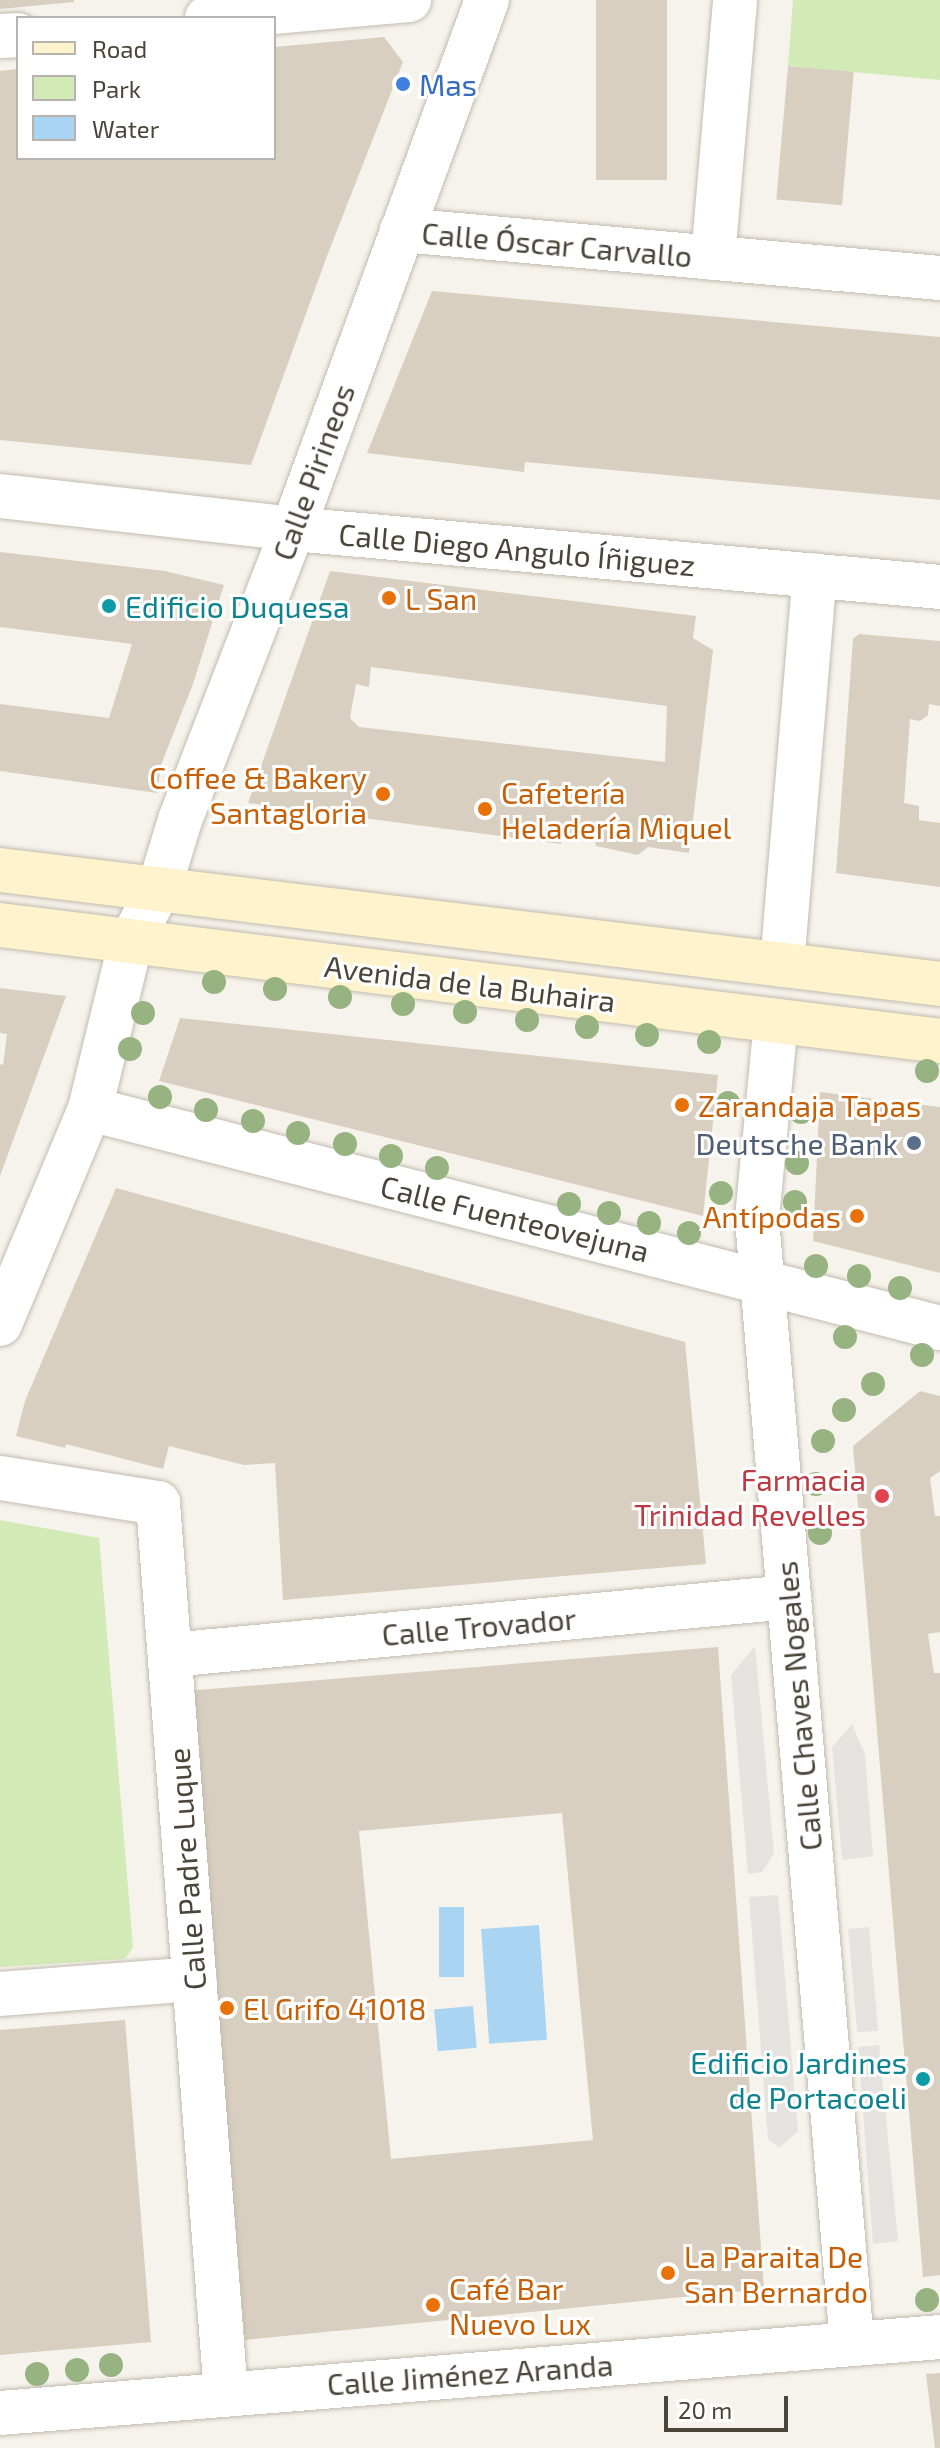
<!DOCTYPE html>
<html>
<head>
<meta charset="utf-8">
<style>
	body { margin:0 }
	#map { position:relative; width:940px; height:2448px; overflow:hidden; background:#f6f3ec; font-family:"Exo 2",sans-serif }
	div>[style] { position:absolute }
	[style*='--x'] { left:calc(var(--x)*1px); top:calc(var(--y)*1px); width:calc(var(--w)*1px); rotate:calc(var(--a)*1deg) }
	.green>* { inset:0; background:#d2eab5 }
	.parking>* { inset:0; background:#e5e3e0; transform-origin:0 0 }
	.water>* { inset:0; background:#a9d4f2; transform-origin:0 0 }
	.building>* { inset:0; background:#d8cfc1; transform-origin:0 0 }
	.roads { filter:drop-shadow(0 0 2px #c2bbae) drop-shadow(0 0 2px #c2bbae) }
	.street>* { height:44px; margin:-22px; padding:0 22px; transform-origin:22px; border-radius:22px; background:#fff }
	.secondary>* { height:44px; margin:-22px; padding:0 22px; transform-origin:22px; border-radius:22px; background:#fff3cd }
	.trees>* { width:24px; height:24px; margin:-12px; border-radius:50%; background:#97b381 }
	.dots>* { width:22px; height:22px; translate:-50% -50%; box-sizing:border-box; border:4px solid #fff; border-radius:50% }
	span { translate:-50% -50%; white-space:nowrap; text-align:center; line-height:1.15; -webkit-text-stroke:6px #fff; paint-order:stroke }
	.shop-label { font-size:30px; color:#366cbe }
	.left { translate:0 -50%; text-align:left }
	.street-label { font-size:30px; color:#4b4439 }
	.food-label { font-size:30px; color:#c56008 }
	.right { translate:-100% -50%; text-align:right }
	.culture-label { font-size:30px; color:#0d838f }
	.service-label { font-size:30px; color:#4e5e75 }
	.health-label { font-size:30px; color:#be3a42 }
	.legend { position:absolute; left:16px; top:16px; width:260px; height:144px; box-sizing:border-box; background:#fff; border:2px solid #b7b4b0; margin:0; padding:10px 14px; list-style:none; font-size:24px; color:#4b4439 }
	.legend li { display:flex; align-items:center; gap:16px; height:40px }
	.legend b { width:40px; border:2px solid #b7b4b0 }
	.scale { position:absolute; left:664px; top:2396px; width:124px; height:36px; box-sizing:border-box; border:4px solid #4b4439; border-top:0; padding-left:10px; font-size:24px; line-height:28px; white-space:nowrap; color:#4b4439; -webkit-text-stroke:6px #fff; paint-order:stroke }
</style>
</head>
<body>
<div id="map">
	<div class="green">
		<i style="clip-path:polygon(793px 0,940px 0,940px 80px,788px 66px)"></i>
		<i style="clip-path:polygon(0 1520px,99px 1538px,133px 1947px,125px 1959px,0 1967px)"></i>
	</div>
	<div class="parking">
		<i style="clip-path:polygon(755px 1646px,774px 1853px,762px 1872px,748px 1874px,731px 1675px)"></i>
		<i style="clip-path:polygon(852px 1724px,865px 1754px,873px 1856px,842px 1860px,832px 1747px)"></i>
		<i style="clip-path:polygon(778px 1895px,798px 2131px,779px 2148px,768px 2139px,749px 1897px)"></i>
		<i style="left:869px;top:1927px;width:104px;height:21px;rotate:85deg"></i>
		<i style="clip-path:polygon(879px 2045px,898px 2241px,873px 2244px,858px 2047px)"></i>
	</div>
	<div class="water">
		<i style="left:439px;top:1907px;width:25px;height:70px"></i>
		<i style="left:539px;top:1925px;width:115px;height:58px;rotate:86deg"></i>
		<i style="left:473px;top:2006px;width:42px;height:39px;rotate:85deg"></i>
	</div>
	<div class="building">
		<i style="clip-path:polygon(0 0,74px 0,74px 2px,0 9px)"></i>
		<i style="left:596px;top:0;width:71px;height:180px"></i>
		<i style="clip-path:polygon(384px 37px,403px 62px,327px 256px,251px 465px,0 440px,0 71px,18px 69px,18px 158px,274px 158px,274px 47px)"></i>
		<i style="left:788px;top:66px;width:66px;height:134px;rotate:5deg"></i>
		<i style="clip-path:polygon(432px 291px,940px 337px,940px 500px,525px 462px,524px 472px,367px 453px)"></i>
		<i style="clip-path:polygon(0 552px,165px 571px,224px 585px,193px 684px,161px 765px,157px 793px,0 771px,0 704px,109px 718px,132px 644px,0 627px)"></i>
		<i style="clip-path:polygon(evenodd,330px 571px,696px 616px,693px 638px,713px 650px,689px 853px,648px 847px,638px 855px,596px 846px,592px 835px,565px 832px,561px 844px,248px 803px,330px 571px,371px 667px,667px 706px,665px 762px,359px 727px,350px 718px,356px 684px,369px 687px,371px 667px)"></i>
		<i style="clip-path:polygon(859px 634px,940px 641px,940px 706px,929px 704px,928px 715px,920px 721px,910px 719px,904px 803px,919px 806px,919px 820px,940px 823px,940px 887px,836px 873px,853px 639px)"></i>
		<i style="clip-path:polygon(0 988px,66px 996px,0 1176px,0 1064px,3px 1065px,7px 1034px,0 1033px)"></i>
		<i style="clip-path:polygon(180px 1018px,718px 1075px,703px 1216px,159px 1081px)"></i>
		<i style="clip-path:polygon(820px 1092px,940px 1107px,940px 1273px,813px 1241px)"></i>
		<i style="clip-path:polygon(116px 1188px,685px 1342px,706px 1564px,283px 1600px,275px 1463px,244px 1465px,169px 1446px,163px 1469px,66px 1444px,65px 1448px,16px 1436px,25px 1401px)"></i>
		<i style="clip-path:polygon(920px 1391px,940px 1396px,940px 1471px,930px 1478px,935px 1516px,940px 1516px,940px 1632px,928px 1634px,934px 1673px,940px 1673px,940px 2275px,923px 2277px,853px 1446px)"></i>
		<i style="clip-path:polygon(evenodd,718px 1647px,764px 2289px,245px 2340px,186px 1691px,718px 1647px,562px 1813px,593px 2140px,391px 2159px,359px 1831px,562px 1813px)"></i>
		<i style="clip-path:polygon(125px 2020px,151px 2342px,0 2355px,0 2030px)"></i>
		<i style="clip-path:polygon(940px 2373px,940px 2448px,935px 2448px,926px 2374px)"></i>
	</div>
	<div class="roads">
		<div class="street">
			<i style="--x:207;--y:18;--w:203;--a:-5.1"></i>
			<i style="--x:0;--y:36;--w:18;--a:-3"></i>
			<i style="--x:402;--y:230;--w:540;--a:5.1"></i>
			<i style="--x:713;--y:258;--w:259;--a:-85.1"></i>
			<i style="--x:0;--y:496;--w:295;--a:6.4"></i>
			<i style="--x:293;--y:529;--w:650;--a:5.12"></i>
			<i style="--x:782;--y:965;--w:391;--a:-85.2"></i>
			<i style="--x:776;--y:1021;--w:199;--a:95.5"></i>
			<i style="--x:757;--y:1219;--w:1129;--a:85.17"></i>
			<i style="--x:90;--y:1109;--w:878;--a:14.45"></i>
			<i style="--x:0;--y:1324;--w:233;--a:-67.3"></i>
			<i style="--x:90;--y:1109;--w:173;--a:-76.3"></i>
			<i style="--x:131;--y:941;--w:59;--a:-61.7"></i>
			<i style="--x:159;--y:889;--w:72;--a:-73.1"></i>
			<i style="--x:180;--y:820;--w:312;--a:-68.8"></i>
			<i style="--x:293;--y:529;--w:563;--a:-69.86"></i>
			<i style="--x:0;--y:1478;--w:160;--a:9"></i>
			<i style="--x:158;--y:1503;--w:894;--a:85.64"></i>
			<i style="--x:170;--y:1655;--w:622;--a:-5.35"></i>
			<i style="--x:0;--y:1994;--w:195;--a:-4.4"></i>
			<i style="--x:0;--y:2413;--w:943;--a:-4.62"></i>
		</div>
		<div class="secondary">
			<i style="--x:0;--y:870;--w:947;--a:6.91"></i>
			<i style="--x:0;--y:925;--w:947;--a:7.03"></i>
		</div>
	</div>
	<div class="trees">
		<i style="left:214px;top:982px"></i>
		<i style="left:275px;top:989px"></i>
		<i style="left:340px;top:997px"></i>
		<i style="left:403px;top:1004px"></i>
		<i style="left:465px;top:1012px"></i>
		<i style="left:143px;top:1013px"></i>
		<i style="left:527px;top:1020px"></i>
		<i style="left:587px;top:1027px"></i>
		<i style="left:647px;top:1035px"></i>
		<i style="left:709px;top:1042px"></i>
		<i style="left:130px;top:1049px"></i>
		<i style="left:927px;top:1071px"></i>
		<i style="left:160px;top:1097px"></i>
		<i style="left:728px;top:1103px"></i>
		<i style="left:206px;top:1110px"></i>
		<i style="left:801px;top:1112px"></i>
		<i style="left:253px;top:1121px"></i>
		<i style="left:298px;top:1133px"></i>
		<i style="left:345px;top:1144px"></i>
		<i style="left:391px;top:1156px"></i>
		<i style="left:797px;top:1163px"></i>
		<i style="left:437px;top:1168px"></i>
		<i style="left:721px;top:1193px"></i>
		<i style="left:795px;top:1202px"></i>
		<i style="left:569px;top:1204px"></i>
		<i style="left:609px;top:1213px"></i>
		<i style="left:649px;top:1223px"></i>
		<i style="left:689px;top:1233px"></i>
		<i style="left:816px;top:1266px"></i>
		<i style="left:859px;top:1276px"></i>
		<i style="left:900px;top:1288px"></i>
		<i style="left:845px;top:1337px"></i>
		<i style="left:922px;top:1355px"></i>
		<i style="left:873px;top:1384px"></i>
		<i style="left:844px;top:1410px"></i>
		<i style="left:823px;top:1441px"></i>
		<i style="left:816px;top:1484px"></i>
		<i style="left:820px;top:1533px"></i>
		<i style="left:927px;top:2300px"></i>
		<i style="left:111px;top:2365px"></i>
		<i style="left:77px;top:2370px"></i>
		<i style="left:37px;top:2374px"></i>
	</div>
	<div class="dots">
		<i style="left:403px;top:84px;background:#3f7fe0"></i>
		<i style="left:389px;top:598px;background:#e8710a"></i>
		<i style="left:109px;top:606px;background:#0f9aa8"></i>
		<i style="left:383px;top:794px;background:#e8710a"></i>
		<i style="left:485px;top:809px;background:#e8710a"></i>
		<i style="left:682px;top:1105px;background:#e8710a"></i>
		<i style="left:914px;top:1143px;background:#5c6f8a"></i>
		<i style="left:857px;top:1216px;background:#e8710a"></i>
		<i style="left:882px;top:1496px;background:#e0444e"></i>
		<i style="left:227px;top:2008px;background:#e8710a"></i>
		<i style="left:923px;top:2079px;background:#0f9aa8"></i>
		<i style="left:668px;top:2273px;background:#e8710a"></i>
		<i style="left:433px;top:2305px;background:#e8710a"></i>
	</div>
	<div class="shop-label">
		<span class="left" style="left:419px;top:84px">Mas</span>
	</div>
	<div class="street-label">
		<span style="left:557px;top:244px;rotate:5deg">Calle Óscar Carvallo</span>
		<span style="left:313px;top:472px;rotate:-70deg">Calle Pirineos</span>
		<span style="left:517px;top:549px;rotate:5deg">Calle Diego Angulo Íñiguez</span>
		<span style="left:470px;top:983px;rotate:7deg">Avenida de la Buhaira</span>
		<span style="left:515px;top:1218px;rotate:14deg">Calle Fuenteovejuna</span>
		<span style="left:479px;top:1626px;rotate:-5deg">Calle Trovador</span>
		<span style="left:798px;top:1706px;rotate:-95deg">Calle Chaves Nogales</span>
		<span style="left:186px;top:1869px;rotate:-94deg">Calle Padre Luque</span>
		<span style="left:470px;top:2374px;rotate:-4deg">Calle Jiménez Aranda</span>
	</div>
	<div class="food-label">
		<span class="left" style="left:405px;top:598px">L San</span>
		<span class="right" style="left:367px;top:794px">Coffee &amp; Bakery<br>Santagloria</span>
		<span class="left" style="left:501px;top:809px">Cafetería<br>Heladería Miquel</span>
		<span class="left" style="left:698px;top:1105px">Zarandaja Tapas</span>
		<span class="right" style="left:841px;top:1216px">Antípodas</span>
		<span class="left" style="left:243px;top:2008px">El Grifo 41018</span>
		<span class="left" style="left:684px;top:2273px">La Paraita De<br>San Bernardo</span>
		<span class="left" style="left:449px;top:2305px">Café Bar<br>Nuevo Lux</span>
	</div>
	<div class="culture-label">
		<span class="left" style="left:125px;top:606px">Edificio Duquesa</span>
		<span class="right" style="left:907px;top:2079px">Edificio Jardines<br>de Portacoeli</span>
	</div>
	<div class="service-label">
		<span class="right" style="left:898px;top:1143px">Deutsche Bank</span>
	</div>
	<div class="health-label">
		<span class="right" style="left:866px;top:1496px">Farmacia<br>Trinidad Revelles</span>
	</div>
	<ul class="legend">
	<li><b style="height:10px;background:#fff3cd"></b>Road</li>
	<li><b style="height:22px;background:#d2eab5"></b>Park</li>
	<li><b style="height:22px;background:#a9d4f2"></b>Water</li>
	</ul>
	<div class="scale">20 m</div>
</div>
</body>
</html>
